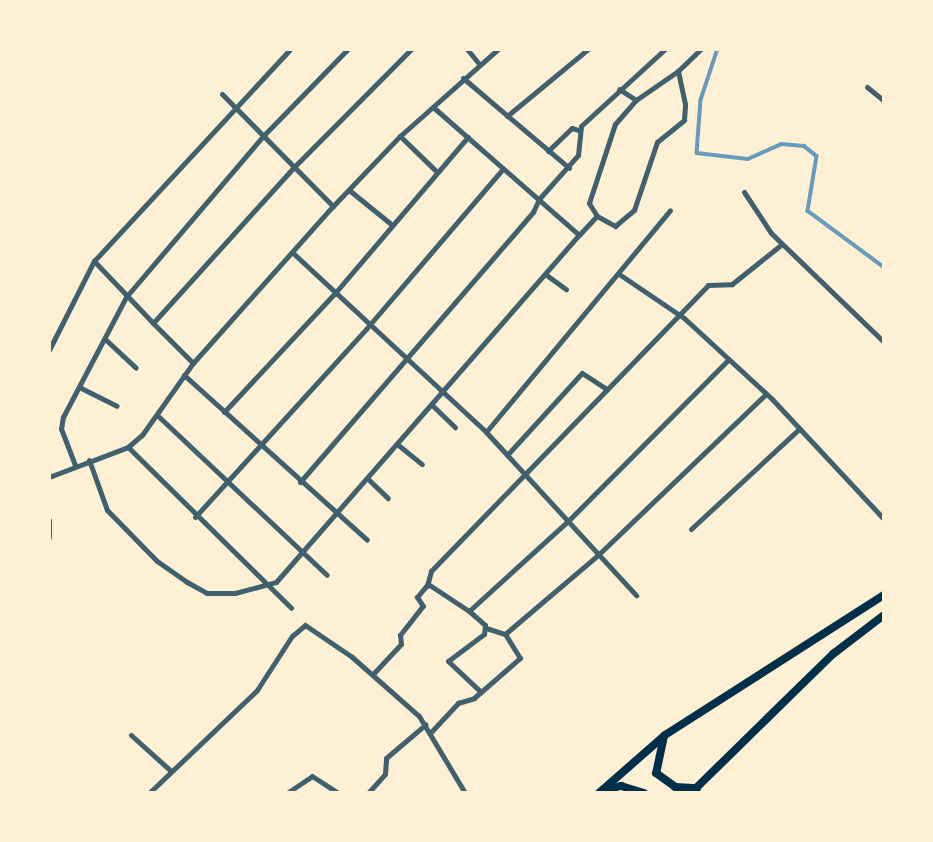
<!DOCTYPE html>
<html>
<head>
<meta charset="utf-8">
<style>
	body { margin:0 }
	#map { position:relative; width:933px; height:842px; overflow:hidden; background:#fdf0d5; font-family:"Source Sans 3",sans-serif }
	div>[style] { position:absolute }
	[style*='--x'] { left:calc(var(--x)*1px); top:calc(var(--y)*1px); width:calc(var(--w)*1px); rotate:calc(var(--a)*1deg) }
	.stream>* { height:3.5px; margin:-1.75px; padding:0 1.75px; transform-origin:1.75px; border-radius:1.75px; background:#669bbc }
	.minor>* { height:5px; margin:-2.5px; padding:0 2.5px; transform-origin:2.5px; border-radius:2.5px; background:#3f606c }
	.trunk>* { height:8px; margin:-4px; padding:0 4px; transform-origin:4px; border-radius:4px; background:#003049 }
	span { translate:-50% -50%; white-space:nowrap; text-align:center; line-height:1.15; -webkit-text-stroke:5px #fdf0d5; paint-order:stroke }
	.frame { position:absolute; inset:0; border:51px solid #fdf0d5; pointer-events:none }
</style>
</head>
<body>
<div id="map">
	<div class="stream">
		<i style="--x:718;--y:49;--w:54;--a:108.4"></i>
		<i style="--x:701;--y:100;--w:53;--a:94.3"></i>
		<i style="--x:697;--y:153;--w:51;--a:6.7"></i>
		<i style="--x:748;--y:159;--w:36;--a:-24"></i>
		<i style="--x:781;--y:144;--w:23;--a:5"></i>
		<i style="--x:804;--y:146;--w:16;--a:38"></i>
		<i style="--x:817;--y:156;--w:56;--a:99.3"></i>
		<i style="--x:808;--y:211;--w:94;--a:36.4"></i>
	</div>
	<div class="minor">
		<i style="--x:467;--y:49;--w:19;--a:51"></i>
		<i style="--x:678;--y:71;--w:32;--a:-44"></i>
		<i style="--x:463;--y:78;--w:139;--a:40.3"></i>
		<i style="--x:867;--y:87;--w:22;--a:39"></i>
		<i style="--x:222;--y:94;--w:158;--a:45.3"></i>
		<i style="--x:433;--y:107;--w:194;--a:41.2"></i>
		<i style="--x:507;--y:116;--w:105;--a:-39.6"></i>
		<i style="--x:400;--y:136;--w:50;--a:44.2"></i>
		<i style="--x:548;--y:151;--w:33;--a:-44"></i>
		<i style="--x:572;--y:128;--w:6;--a:18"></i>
		<i style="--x:349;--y:190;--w:54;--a:39"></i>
		<i style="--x:744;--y:192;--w:49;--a:56.6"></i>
		<i style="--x:771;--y:233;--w:157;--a:44"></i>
		<i style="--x:539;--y:199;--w:59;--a:-48.4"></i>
		<i style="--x:578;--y:155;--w:29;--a:-84"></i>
		<i style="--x:581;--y:126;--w:114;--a:-42.5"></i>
		<i style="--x:597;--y:216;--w:15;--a:-122"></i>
		<i style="--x:589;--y:203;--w:83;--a:-71.8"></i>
		<i style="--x:615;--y:124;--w:32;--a:-49"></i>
		<i style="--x:294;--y:254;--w:262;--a:42.8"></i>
		<i style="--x:486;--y:432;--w:222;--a:47.4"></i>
		<i style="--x:94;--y:261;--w:86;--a:46.4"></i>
		<i style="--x:545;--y:274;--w:26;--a:36"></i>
		<i style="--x:619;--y:274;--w:78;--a:34.1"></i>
		<i style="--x:684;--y:318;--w:120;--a:42.6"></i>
		<i style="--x:772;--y:399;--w:164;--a:47"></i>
		<i style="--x:105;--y:339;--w:42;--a:43.1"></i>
		<i style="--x:49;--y:350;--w:100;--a:-63.2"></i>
		<i style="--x:94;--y:261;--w:289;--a:-47.2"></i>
		<i style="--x:193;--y:363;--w:57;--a:-135"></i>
		<i style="--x:153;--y:323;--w:212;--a:-47.9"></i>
		<i style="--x:295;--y:166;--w:165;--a:-45.2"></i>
		<i style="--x:184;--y:375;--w:246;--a:42"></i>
		<i style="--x:79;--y:387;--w:42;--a:26.6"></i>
		<i style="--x:432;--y:405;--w:32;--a:44"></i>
		<i style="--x:224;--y:412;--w:163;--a:-47"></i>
		<i style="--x:335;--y:293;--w:205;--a:-49.6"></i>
		<i style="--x:157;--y:415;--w:233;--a:43.3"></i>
		<i style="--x:486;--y:432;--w:288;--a:-50.3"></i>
		<i style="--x:397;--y:444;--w:32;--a:39"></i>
		<i style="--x:128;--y:447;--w:229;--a:44.6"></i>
		<i style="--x:507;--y:455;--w:111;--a:-47.6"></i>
		<i style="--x:582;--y:373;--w:30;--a:33"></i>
		<i style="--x:89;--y:460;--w:53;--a:70.2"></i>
		<i style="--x:107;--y:510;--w:71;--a:45.6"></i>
		<i style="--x:157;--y:561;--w:37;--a:35"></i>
		<i style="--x:187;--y:582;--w:23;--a:29"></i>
		<i style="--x:207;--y:593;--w:28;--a:0"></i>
		<i style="--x:235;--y:593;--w:42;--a:-15"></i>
		<i style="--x:276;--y:582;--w:461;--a:-48.9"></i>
		<i style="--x:579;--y:235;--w:26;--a:-47"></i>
		<i style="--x:597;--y:216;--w:21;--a:29"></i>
		<i style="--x:615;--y:226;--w:25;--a:-40"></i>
		<i style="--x:634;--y:210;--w:72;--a:-71.3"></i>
		<i style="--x:657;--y:142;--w:35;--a:-39"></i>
		<i style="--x:684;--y:120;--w:16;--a:-86"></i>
		<i style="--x:685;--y:104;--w:34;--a:-102"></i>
		<i style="--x:678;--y:71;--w:51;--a:145.4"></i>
		<i style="--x:636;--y:100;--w:20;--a:-147"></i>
		<i style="--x:75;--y:465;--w:39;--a:-111"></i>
		<i style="--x:61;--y:429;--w:12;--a:-81"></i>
		<i style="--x:63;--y:417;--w:136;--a:-62.3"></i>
		<i style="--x:126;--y:297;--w:213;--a:-49.6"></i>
		<i style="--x:264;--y:135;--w:120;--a:-45.7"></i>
		<i style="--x:49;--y:477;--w:85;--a:-20.8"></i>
		<i style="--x:128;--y:447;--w:18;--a:-41"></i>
		<i style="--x:142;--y:435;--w:88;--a:-54.7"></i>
		<i style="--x:193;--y:363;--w:210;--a:-48.3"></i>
		<i style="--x:333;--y:206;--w:97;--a:-46.3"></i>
		<i style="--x:400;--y:136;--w:131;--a:-41.6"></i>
		<i style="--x:367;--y:478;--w:29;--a:44"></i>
		<i style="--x:300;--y:482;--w:357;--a:-49.2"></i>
		<i style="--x:533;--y:212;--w:14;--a:-65"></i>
		<i style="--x:195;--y:517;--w:254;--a:-47.7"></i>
		<i style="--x:366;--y:329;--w:209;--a:-49.5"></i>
		<i style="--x:49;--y:520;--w:17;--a:90"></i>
		<i style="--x:691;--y:529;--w:147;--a:-42.8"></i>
		<i style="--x:427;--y:586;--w:16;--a:-75"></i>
		<i style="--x:431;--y:571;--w:398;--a:-45.9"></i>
		<i style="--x:708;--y:285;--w:24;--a:-2"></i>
		<i style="--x:732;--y:284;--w:64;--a:-38.7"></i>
		<i style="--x:469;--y:611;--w:21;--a:41"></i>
		<i style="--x:485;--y:625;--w:9;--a:96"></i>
		<i style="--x:484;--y:634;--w:45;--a:143.1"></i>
		<i style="--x:448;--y:661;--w:45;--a:43.2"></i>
		<i style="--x:486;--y:628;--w:20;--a:18"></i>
		<i style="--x:373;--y:674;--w:41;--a:-47"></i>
		<i style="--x:401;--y:644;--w:9;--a:-96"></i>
		<i style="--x:400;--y:635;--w:37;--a:-52"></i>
		<i style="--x:423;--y:606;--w:11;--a:-124"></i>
		<i style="--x:417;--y:597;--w:17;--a:-50"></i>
		<i style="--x:428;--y:584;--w:49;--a:33.4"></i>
		<i style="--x:469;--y:611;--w:134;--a:-42.3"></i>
		<i style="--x:568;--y:521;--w:228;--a:-45.2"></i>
		<i style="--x:431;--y:732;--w:40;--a:-47"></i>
		<i style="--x:458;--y:703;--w:17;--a:-17"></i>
		<i style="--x:474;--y:698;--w:61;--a:-41"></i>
		<i style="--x:520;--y:658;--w:28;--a:-122"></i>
		<i style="--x:505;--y:634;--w:123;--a:-40.4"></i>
		<i style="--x:599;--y:554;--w:231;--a:-43.8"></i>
		<i style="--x:131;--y:735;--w:54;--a:42"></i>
		<i style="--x:149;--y:793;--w:149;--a:-43.6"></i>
		<i style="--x:257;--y:690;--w:64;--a:-57.1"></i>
		<i style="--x:292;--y:636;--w:17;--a:-40"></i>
		<i style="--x:305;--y:625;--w:57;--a:34.2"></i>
		<i style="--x:352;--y:657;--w:89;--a:41.4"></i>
		<i style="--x:419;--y:716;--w:90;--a:59.1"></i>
		<i style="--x:287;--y:793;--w:30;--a:-34"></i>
		<i style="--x:312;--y:776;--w:31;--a:33"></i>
		<i style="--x:368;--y:793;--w:25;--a:-48"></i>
		<i style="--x:385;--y:774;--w:16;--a:-86"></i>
		<i style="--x:386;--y:758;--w:52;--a:-40.4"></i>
	</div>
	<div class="trunk">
		<i style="--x:664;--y:736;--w:38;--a:102"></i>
		<i style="--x:656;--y:773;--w:24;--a:36"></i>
		<i style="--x:675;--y:787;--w:22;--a:3"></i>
		<i style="--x:603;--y:791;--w:19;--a:-16"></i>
		<i style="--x:621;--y:786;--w:24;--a:17"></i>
		<i style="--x:599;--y:793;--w:88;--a:-41.3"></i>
		<i style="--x:665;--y:735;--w:260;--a:-32.6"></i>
		<i style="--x:691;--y:793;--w:199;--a:-44.4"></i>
		<i style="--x:833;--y:654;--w:64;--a:-37.4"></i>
	</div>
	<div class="frame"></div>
</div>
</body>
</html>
